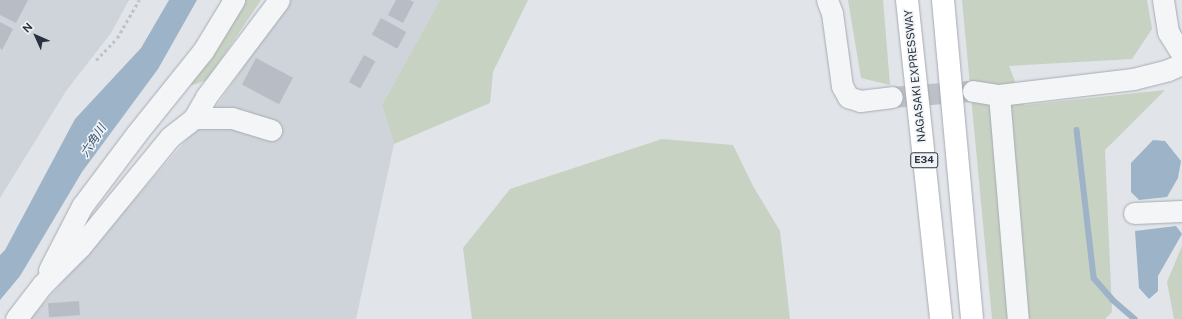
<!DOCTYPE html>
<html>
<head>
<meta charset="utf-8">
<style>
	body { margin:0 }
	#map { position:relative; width:1182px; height:319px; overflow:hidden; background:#e1e4e9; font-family:"Public Sans","Noto Sans JP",sans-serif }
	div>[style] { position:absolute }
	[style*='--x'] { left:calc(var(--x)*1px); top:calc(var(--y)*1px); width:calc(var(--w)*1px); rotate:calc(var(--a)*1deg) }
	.built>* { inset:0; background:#cfd3da }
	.green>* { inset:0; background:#c7d2c2 }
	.water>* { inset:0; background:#9db3c7 }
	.stream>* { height:5.5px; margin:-2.75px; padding:0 2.75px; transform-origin:2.75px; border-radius:2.75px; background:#9db3c7 }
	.building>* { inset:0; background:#b8bdc5; transform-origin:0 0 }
	.minor-tunnel>* { height:21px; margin-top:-10.5px; transform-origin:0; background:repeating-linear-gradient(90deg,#bcc0c7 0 21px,transparent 0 31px) }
	.path>* { height:2.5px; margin-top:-1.25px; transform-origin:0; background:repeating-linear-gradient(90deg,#bfc2c7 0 3px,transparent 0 6px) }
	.roads { filter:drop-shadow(0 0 1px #a6abb3) drop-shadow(0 0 1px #a6abb3) }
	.minor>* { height:21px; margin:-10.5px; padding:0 10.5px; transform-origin:10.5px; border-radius:10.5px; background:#f3f5f7 }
	.highway>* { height:22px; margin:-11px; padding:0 11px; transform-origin:11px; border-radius:11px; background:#fff }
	span { translate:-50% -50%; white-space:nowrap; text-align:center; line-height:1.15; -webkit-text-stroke:3px #f0f3f6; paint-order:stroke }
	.shield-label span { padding:1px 3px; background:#f0f3f6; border:1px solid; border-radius:3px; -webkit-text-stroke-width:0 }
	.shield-label { font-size:10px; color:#2a323f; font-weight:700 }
	.street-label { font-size:11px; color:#2a323f }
	.water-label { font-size:12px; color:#365271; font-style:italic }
	.north { position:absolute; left:16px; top:16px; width:40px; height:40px; -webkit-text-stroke:3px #f0f3f6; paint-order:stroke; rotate:315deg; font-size:11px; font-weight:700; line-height:16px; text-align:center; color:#2a323f }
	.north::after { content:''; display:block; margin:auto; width:14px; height:18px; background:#2a323f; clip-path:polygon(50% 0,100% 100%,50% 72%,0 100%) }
</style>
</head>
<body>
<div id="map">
	<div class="built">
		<i style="clip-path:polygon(0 0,129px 0,111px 33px,66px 91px,0 198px)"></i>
		<i style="clip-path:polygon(287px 0,440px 0,382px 105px,394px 144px,356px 319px,30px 319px,221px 100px)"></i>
	</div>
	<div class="green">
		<i style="clip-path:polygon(242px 0,261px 0,207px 80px,190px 86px)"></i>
		<i style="clip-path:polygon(440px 0,528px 0,493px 72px,490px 103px,394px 144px,382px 105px)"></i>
		<i style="clip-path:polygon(848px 0,883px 0,890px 85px,861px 78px)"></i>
		<i style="clip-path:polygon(962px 0,1147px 0,1152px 29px,1132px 59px,1009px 66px,1024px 105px,1165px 90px,1105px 150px,1112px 312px,1105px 319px,992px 319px)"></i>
		<i style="clip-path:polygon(662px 139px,733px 145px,753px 186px,780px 231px,790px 319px,472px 319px,463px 248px,510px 189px)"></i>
		<i style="clip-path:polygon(1182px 246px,1182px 319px,1174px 319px,1167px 282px)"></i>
	</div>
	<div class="water">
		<i style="clip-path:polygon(169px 0,197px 0,158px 69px,82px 172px,20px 276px,0 300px,0 255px,5px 250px,75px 119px,141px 48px)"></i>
		<i style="clip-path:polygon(1153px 140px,1165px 141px,1181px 161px,1178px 178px,1167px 197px,1139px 200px,1131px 192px,1131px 163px)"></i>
		<i style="clip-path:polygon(1176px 226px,1182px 234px,1158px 276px,1158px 291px,1149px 299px,1139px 288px,1135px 231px)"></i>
	</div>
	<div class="stream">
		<i style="--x:1077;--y:130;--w:149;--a:83.4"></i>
		<i style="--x:1094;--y:278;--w:29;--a:49"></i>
		<i style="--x:1113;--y:300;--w:29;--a:41"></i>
	</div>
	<div class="building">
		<i style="clip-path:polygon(0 0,28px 0,16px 23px,0 15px)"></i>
		<i style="clip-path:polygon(396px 0,410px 0,414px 2px,403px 23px,388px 15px)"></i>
		<i style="left:381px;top:18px;width:29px;height:19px;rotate:29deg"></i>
		<i style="clip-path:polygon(0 22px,13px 29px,2px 50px,0 48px)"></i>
		<i style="left:364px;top:55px;width:13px;height:31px;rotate:29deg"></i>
		<i style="left:256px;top:58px;width:42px;height:30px;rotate:28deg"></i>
		<i style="left:79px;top:301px;width:14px;height:31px;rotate:86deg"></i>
	</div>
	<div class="minor-tunnel">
		<i style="--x:892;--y:97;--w:77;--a:-4.5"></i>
	</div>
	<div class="path">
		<i style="--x:96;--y:60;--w:30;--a:-46"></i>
		<i style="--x:117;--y:38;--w:44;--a:-59.9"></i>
	</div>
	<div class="roads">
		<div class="minor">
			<i style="--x:827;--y:0;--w:14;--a:69"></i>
			<i style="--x:832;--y:13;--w:74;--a:82.2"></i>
			<i style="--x:842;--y:86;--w:13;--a:61"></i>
			<i style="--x:848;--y:97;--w:13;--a:18"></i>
			<i style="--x:860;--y:101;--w:32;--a:-7"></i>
			<i style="--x:1163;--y:0;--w:32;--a:81"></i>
			<i style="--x:1168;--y:32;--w:26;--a:58"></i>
			<i style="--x:973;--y:91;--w:26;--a:9"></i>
			<i style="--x:999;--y:95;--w:135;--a:-6.8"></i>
			<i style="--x:1133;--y:79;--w:36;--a:-14"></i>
			<i style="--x:1168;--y:70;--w:15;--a:-23"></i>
			<i style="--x:999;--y:95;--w:225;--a:85.2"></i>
			<i style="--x:194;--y:118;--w:38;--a:0"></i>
			<i style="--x:232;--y:118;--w:41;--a:17.1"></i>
			<i style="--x:1134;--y:213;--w:48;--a:-2.4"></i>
			<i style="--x:49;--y:270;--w:72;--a:-62.7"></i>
			<i style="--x:82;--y:206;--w:91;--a:-53"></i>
			<i style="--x:137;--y:133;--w:105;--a:-51.2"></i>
			<i style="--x:203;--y:51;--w:60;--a:-58.7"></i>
			<i style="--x:16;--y:319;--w:43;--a:-52.6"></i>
			<i style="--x:42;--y:285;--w:54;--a:-45"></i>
			<i style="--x:80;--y:247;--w:142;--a:-50.7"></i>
			<i style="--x:170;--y:137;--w:31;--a:-38"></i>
			<i style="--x:194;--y:118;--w:24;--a:-60"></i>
			<i style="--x:206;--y:97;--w:121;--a:-53"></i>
		</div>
		<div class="highway">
			<i style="--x:907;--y:0;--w:321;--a:83.9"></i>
			<i style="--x:943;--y:0;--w:320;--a:84.8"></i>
		</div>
	</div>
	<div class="shield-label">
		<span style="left:924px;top:160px">E34</span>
	</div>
	<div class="street-label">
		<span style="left:915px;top:76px;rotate:-96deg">NAGASAKI EXPRESSWAY</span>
	</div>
	<div class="water-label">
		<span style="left:94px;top:141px;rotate:-57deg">六角川</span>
	</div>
	<div class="north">N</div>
</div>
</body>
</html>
